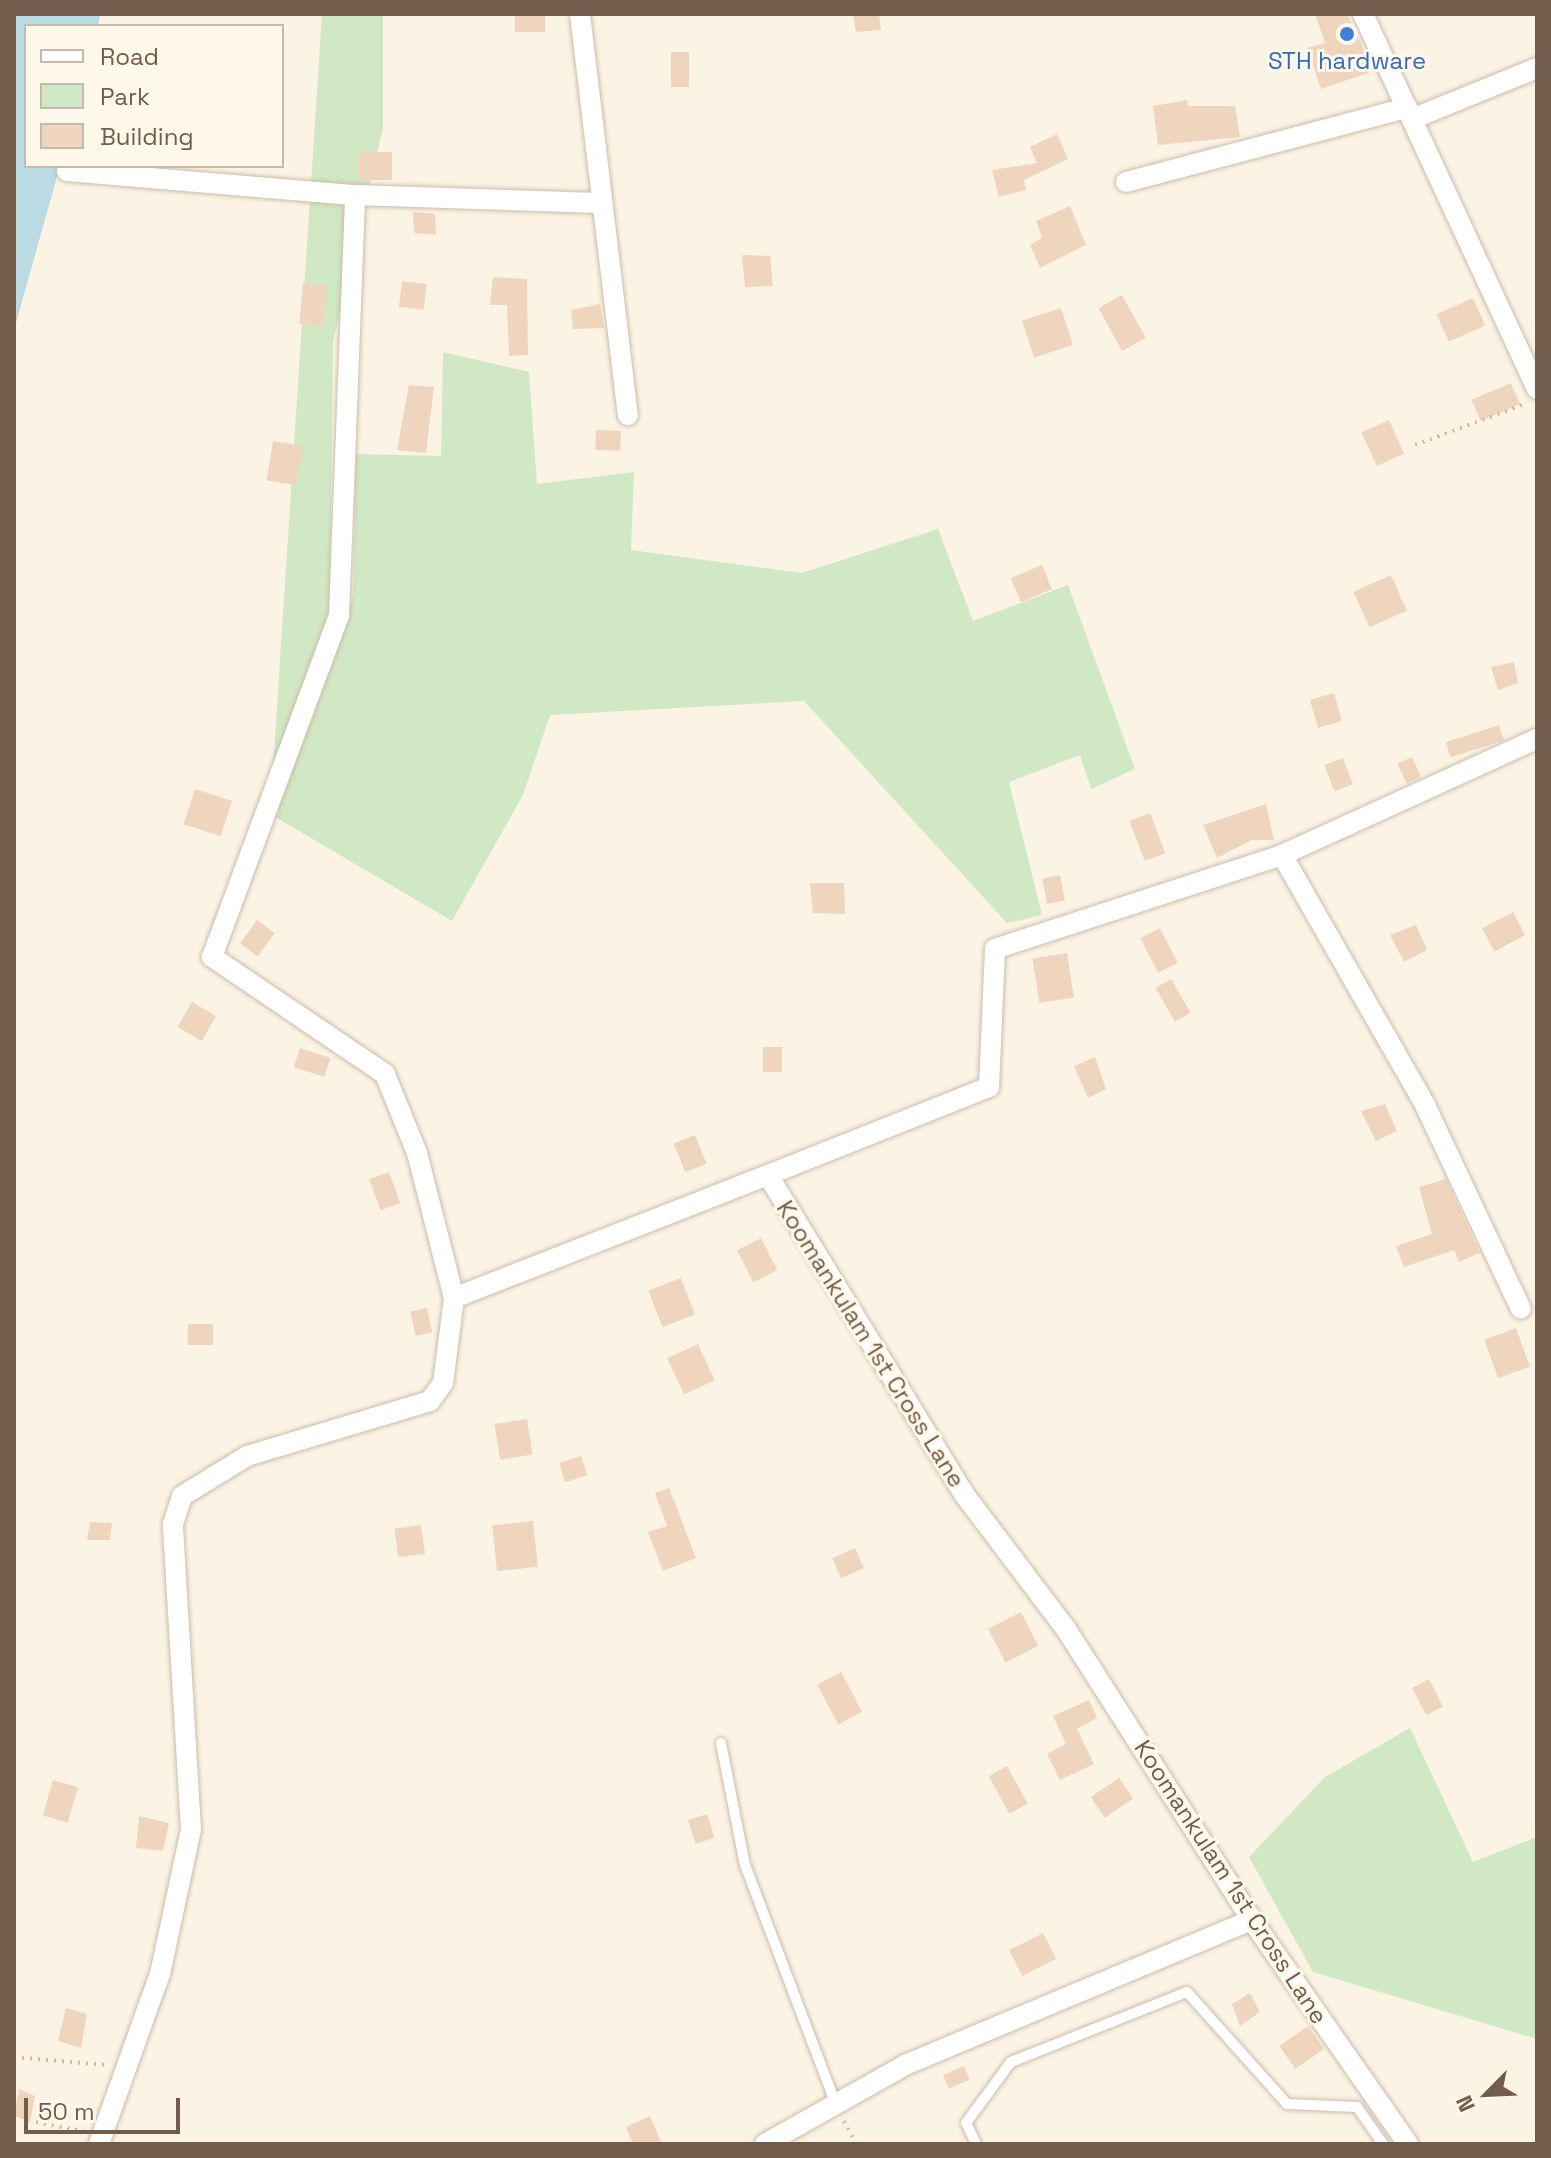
<!DOCTYPE html>
<html>
<head>
<meta charset="utf-8">
<style>
	body { margin:0 }
	#map { position:relative; width:1551px; height:2158px; overflow:hidden; background:#fbf4e4; font-family:"Space Grotesk",sans-serif }
	div>[style] { position:absolute }
	[style*='--x'] { left:calc(var(--x)*1px); top:calc(var(--y)*1px); width:calc(var(--w)*1px); rotate:calc(var(--a)*1deg) }
	.green>* { inset:0; background:#d0e8c3 }
	.water>* { inset:0; background:#badbe4 }
	.building>* { inset:0; background:#efd5bd; transform-origin:0 0 }
	.path>* { height:4px; margin-top:-2px; transform-origin:0; background:repeating-linear-gradient(90deg,#d4b8a0 0 2px,transparent 0 8px) }
	.roads { filter:drop-shadow(0 0 2px #ccbcab) drop-shadow(0 0 2px #ccbcab) }
	.lane>* { height:10px; margin:-5px; padding:0 5px; transform-origin:5px; border-radius:5px; background:#fff }
	.street>* { height:20px; margin:-10px; padding:0 10px; transform-origin:10px; border-radius:10px; background:#fff }
	.dots>* { width:22px; height:22px; translate:-50% -50%; box-sizing:border-box; border:4px solid #fef8ea; border-radius:50% }
	span { translate:-50% -50%; white-space:nowrap; text-align:center; line-height:1.15; -webkit-text-stroke:6px #fef8ea; paint-order:stroke }
	.shop-label { font-size:24px; color:#366cbe }
	.street-label { font-size:24px; color:#735c4b }
	.frame { position:absolute; inset:0; border:16px solid #735c4b; pointer-events:none }
	.legend { position:absolute; left:24px; top:24px; width:260px; height:144px; box-sizing:border-box; background:#fef8ea; border:2px solid #c6baaa; margin:0; padding:10px 14px; list-style:none; font-size:24px; color:#735c4b }
	.legend li { display:flex; align-items:center; gap:16px; height:40px }
	.legend b { width:40px; border:2px solid #c6baaa }
	.north { position:absolute; left:1447px; top:2054px; width:80px; height:80px; -webkit-text-stroke:6px #fef8ea; paint-order:stroke; rotate:246deg; font-size:22px; font-weight:700; line-height:32px; text-align:center; color:#735c4b }
	.north::after { content:''; display:block; margin:auto; width:28px; height:36px; background:#735c4b; clip-path:polygon(50% 0,100% 100%,50% 72%,0 100%) }
	.scale { position:absolute; left:24px; top:2098px; width:156px; height:36px; box-sizing:border-box; border:4px solid #735c4b; border-top:0; padding-left:10px; font-size:24px; line-height:28px; white-space:nowrap; color:#735c4b; -webkit-text-stroke:6px #fef8ea; paint-order:stroke }
</style>
</head>
<body>
<div id="map">
	<div class="green">
		<i style="clip-path:polygon(322px 14px,383px 14px,383px 128px,333px 342px,329px 675px,353px 595px,356px 454px,441px 456px,443px 352px,529px 372px,537px 484px,634px 472px,631px 550px,802px 573px,938px 529px,973px 621px,1068px 585px,1135px 769px,1091px 789px,1080px 755px,1009px 782px,1042px 915px,1007px 923px,804px 701px,550px 715px,523px 795px,452px 921px,270px 814px)"></i>
		<i style="clip-path:polygon(1410px 1728px,1473px 1862px,1537px 1837px,1537px 2039px,1313px 1972px,1249px 1857px,1325px 1777px)"></i>
	</div>
	<div class="water">
		<i style="clip-path:polygon(14px 14px,100px 14px,98px 26px,26px 26px,26px 166px,60px 166px,14px 330px)"></i>
	</div>
	<div class="building">
		<i style="left:515px;top:14px;width:30px;height:18px"></i>
		<i style="clip-path:polygon(853px 14px,879px 14px,881px 30px,856px 32px)"></i>
		<i style="clip-path:polygon(1315px 14px,1347px 14px,1374px 71px,1321px 89px,1307px 48px,1325px 43px)"></i>
		<i style="left:671px;top:52px;width:18px;height:35px"></i>
		<i style="clip-path:polygon(1187px 100px,1188px 106px,1235px 106px,1240px 137px,1158px 145px,1153px 106px)"></i>
		<i style="clip-path:polygon(1057px 134px,1068px 159px,1024px 180px,1026px 190px,999px 197px,992px 170px,1037px 163px,1030px 147px)"></i>
		<i style="left:392px;top:152px;width:28px;height:34px;rotate:90deg"></i>
		<i style="clip-path:polygon(1070px 206px,1086px 245px,1040px 268px,1030px 245px,1042px 238px,1036px 221px)"></i>
		<i style="clip-path:polygon(413px 212px,435px 214px,436px 235px,414px 233px)"></i>
		<i style="clip-path:polygon(742px 255px,770px 256px,773px 286px,745px 287px)"></i>
		<i style="clip-path:polygon(493px 277px,527px 279px,528px 355px,509px 356px,507px 305px,490px 305px)"></i>
		<i style="left:402px;top:281px;width:25px;height:26px;rotate:7deg"></i>
		<i style="left:303px;top:283px;width:24px;height:41px;rotate:5deg"></i>
		<i style="left:1122px;top:295px;width:49px;height:27px;rotate:61deg"></i>
		<i style="left:1473px;top:298px;width:30px;height:40px;rotate:66deg"></i>
		<i style="clip-path:polygon(600px 304px,604px 328px,573px 329px,571px 310px)"></i>
		<i style="left:1061px;top:308px;width:39px;height:41px;rotate:72deg"></i>
		<i style="left:1511px;top:383px;width:23px;height:43px;rotate:67deg"></i>
		<i style="clip-path:polygon(409px 385px,434px 387px,426px 453px,397px 450px)"></i>
		<i style="left:1389px;top:420px;width:37px;height:30px;rotate:66deg"></i>
		<i style="left:596px;top:430px;width:25px;height:20px;rotate:2deg"></i>
		<i style="left:273px;top:441px;width:30px;height:40px;rotate:9deg"></i>
		<i style="left:1042px;top:565px;width:26px;height:34px;rotate:67deg"></i>
		<i style="left:1391px;top:575px;width:39px;height:41px;rotate:66deg"></i>
		<i style="clip-path:polygon(1514px 662px,1518px 683px,1498px 690px,1491px 667px)"></i>
		<i style="left:1334px;top:693px;width:29px;height:25px;rotate:74deg"></i>
		<i style="left:1499px;top:725px;width:16px;height:56px;rotate:72deg"></i>
		<i style="left:1412px;top:757px;width:22px;height:16px;rotate:66deg"></i>
		<i style="left:1343px;top:758px;width:28px;height:20px;rotate:69deg"></i>
		<i style="left:195px;top:789px;width:39px;height:37px;rotate:18deg"></i>
		<i style="clip-path:polygon(1266px 804px,1274px 840px,1252px 840px,1217px 858px,1203px 825px)"></i>
		<i style="left:1150px;top:813px;width:43px;height:22px;rotate:69deg"></i>
		<i style="left:1060px;top:875px;width:26px;height:18px;rotate:79deg"></i>
		<i style="clip-path:polygon(810px 883px,844px 883px,845px 914px,813px 913px)"></i>
		<i style="left:1513px;top:912px;width:26px;height:35px;rotate:62deg"></i>
		<i style="left:257px;top:920px;width:22px;height:29px;rotate:36deg"></i>
		<i style="clip-path:polygon(1416px 925px,1427px 950px,1404px 962px,1390px 935px)"></i>
		<i style="left:1160px;top:928px;width:39px;height:22px;rotate:63deg"></i>
		<i style="left:1067px;top:953px;width:45px;height:35px;rotate:81deg"></i>
		<i style="left:1171px;top:979px;width:39px;height:18px;rotate:60deg"></i>
		<i style="left:192px;top:1002px;width:28px;height:29px;rotate:30deg"></i>
		<i style="left:763px;top:1047px;width:19px;height:25px"></i>
		<i style="left:300px;top:1048px;width:32px;height:20px;rotate:18deg"></i>
		<i style="clip-path:polygon(1095px 1057px,1106px 1089px,1088px 1098px,1074px 1066px)"></i>
		<i style="clip-path:polygon(1385px 1104px,1397px 1131px,1376px 1141px,1361px 1111px)"></i>
		<i style="left:695px;top:1135px;width:31px;height:23px;rotate:68deg"></i>
		<i style="left:389px;top:1172px;width:33px;height:21px;rotate:70deg"></i>
		<i style="clip-path:polygon(1446px 1179px,1480px 1253px,1459px 1262px,1454px 1250px,1404px 1267px,1396px 1246px,1432px 1234px,1419px 1187px)"></i>
		<i style="left:761px;top:1238px;width:36px;height:27px;rotate:63deg"></i>
		<i style="left:681px;top:1278px;width:39px;height:35px;rotate:69deg"></i>
		<i style="left:427px;top:1308px;width:25px;height:17px;rotate:78deg"></i>
		<i style="left:188px;top:1324px;width:25px;height:21px"></i>
		<i style="left:1516px;top:1328px;width:41px;height:34px;rotate:70deg"></i>
		<i style="left:698px;top:1344px;width:40px;height:34px;rotate:65deg"></i>
		<i style="left:527px;top:1419px;width:36px;height:33px;rotate:81deg"></i>
		<i style="left:581px;top:1456px;width:20px;height:23px;rotate:72deg"></i>
		<i style="clip-path:polygon(669px 1488px,696px 1558px,663px 1571px,648px 1532px,667px 1526px,655px 1493px)"></i>
		<i style="left:533px;top:1521px;width:46px;height:41px;rotate:84deg"></i>
		<i style="clip-path:polygon(90px 1522px,112px 1523px,110px 1540px,87px 1540px)"></i>
		<i style="left:421px;top:1525px;width:29px;height:27px;rotate:82deg"></i>
		<i style="left:855px;top:1548px;width:22px;height:25px;rotate:66deg"></i>
		<i style="left:1021px;top:1612px;width:38px;height:37px;rotate:63deg"></i>
		<i style="left:841px;top:1672px;width:45px;height:27px;rotate:62deg"></i>
		<i style="left:1429px;top:1679px;width:31px;height:19px;rotate:63deg"></i>
		<i style="clip-path:polygon(1089px 1700px,1097px 1718px,1077px 1729px,1094px 1764px,1060px 1780px,1047px 1754px,1066px 1744px,1053px 1716px)"></i>
		<i style="left:1007px;top:1766px;width:43px;height:21px;rotate:61deg"></i>
		<i style="left:1119px;top:1778px;width:25px;height:34px;rotate:56deg"></i>
		<i style="left:53px;top:1780px;width:26px;height:37px;rotate:16deg"></i>
		<i style="left:707px;top:1814px;width:25px;height:20px;rotate:72deg"></i>
		<i style="clip-path:polygon(139px 1816px,169px 1823px,163px 1851px,136px 1848px)"></i>
		<i style="left:1043px;top:1933px;width:29px;height:38px;rotate:63deg"></i>
		<i style="clip-path:polygon(1250px 1993px,1260px 2012px,1240px 2026px,1232px 2004px)"></i>
		<i style="clip-path:polygon(66px 2008px,87px 2014px,81px 2048px,58px 2041px)"></i>
		<i style="left:1308px;top:2026px;width:28px;height:35px;rotate:55deg"></i>
		<i style="left:964px;top:2066px;width:15px;height:23px;rotate:67deg"></i>
		<i style="clip-path:polygon(19px 2089px,35px 2096px,30px 2122px,14px 2116px)"></i>
		<i style="clip-path:polygon(650px 2116px,662px 2144px,633px 2144px,626px 2127px)"></i>
	</div>
	<div class="path">
		<i style="--x:1415;--y:445;--w:117;--a:-20.4"></i>
		<i style="--x:14;--y:2057;--w:93;--a:4.9"></i>
		<i style="--x:844;--y:2121;--w:26;--a:62"></i>
		<i style="--x:36;--y:2122;--w:50;--a:11.5"></i>
	</div>
	<div class="roads">
		<div class="lane">
			<i style="--x:721;--y:1743;--w:124;--a:78.9"></i>
			<i style="--x:745;--y:1865;--w:256;--a:69.2"></i>
			<i style="--x:976;--y:2144;--w:23;--a:-115"></i>
			<i style="--x:966;--y:2123;--w:76;--a:-53.6"></i>
			<i style="--x:1011;--y:2062;--w:189;--a:-21.7"></i>
			<i style="--x:1187;--y:1992;--w:150;--a:48.2"></i>
			<i style="--x:1287;--y:2104;--w:70;--a:2.5"></i>
			<i style="--x:1357;--y:2107;--w:45;--a:54.9"></i>
		</div>
		<div class="street">
			<i style="--x:580;--y:14;--w:404;--a:83.2"></i>
			<i style="--x:1363;--y:14;--w:413;--a:65.1"></i>
			<i style="--x:1412;--y:119;--w:135;--a:-22.2"></i>
			<i style="--x:67;--y:171;--w:289;--a:4.8"></i>
			<i style="--x:355;--y:195;--w:242;--a:1.9"></i>
			<i style="--x:1126;--y:182;--w:291;--a:-14.8"></i>
			<i style="--x:1282;--y:855;--w:288;--a:60.2"></i>
			<i style="--x:1425;--y:1105;--w:225;--a:64.8"></i>
			<i style="--x:454;--y:1298;--w:337;--a:-21.4"></i>
			<i style="--x:99;--y:2144;--w:181;--a:-70.3"></i>
			<i style="--x:160;--y:1974;--w:147;--a:-77.9"></i>
			<i style="--x:191;--y:1830;--w:307;--a:-93.4"></i>
			<i style="--x:173;--y:1524;--w:29;--a:-72"></i>
			<i style="--x:182;--y:1496;--w:76;--a:-31.6"></i>
			<i style="--x:247;--y:1456;--w:191;--a:-16.7"></i>
			<i style="--x:430;--y:1401;--w:22;--a:-54"></i>
			<i style="--x:443;--y:1383;--w:86;--a:-82.6"></i>
			<i style="--x:454;--y:1298;--w:150;--a:-104.3"></i>
			<i style="--x:417;--y:1153;--w:85;--a:-112.1"></i>
			<i style="--x:385;--y:1074;--w:209;--a:-145.9"></i>
			<i style="--x:212;--y:957;--w:364;--a:-69.6"></i>
			<i style="--x:339;--y:616;--w:421;--a:-87.8"></i>
			<i style="--x:765;--y:2144;--w:161;--a:-29.4"></i>
			<i style="--x:905;--y:2065;--w:376;--a:-22.7"></i>
			<i style="--x:1408;--y:2144;--w:273;--a:-124.9"></i>
			<i style="--x:1252;--y:1920;--w:345;--a:-122.6"></i>
			<i style="--x:1066;--y:1629;--w:169;--a:-127.1"></i>
			<i style="--x:964;--y:1494;--w:374;--a:-121.6"></i>
			<i style="--x:768;--y:1175;--w:238;--a:-21.7"></i>
			<i style="--x:989;--y:1087;--w:138;--a:-87.5"></i>
			<i style="--x:995;--y:949;--w:302;--a:-18.1"></i>
			<i style="--x:1282;--y:855;--w:280;--a:-24.5"></i>
		</div>
	</div>
	<div class="dots">
		<i style="left:1347px;top:34px;background:#3f7fe0"></i>
	</div>
	<div class="shop-label">
		<span style="left:1347px;top:61px">STH hardware</span>
	</div>
	<div class="street-label">
		<span style="left:871px;top:1344px;rotate:58deg">Koomankulam 1st Cross Lane</span>
		<span style="left:1231px;top:1882px;rotate:57deg">Koomankulam 1st Cross Lane</span>
	</div>
	<div class="frame"></div>
	<ul class="legend">
	<li><b style="height:10px;background:#fff"></b>Road</li>
	<li><b style="height:22px;background:#d0e8c3"></b>Park</li>
	<li><b style="height:22px;background:#efd5bd"></b>Building</li>
	</ul>
	<div class="north">N</div>
	<div class="scale">50 m</div>
</div>
</body>
</html>
